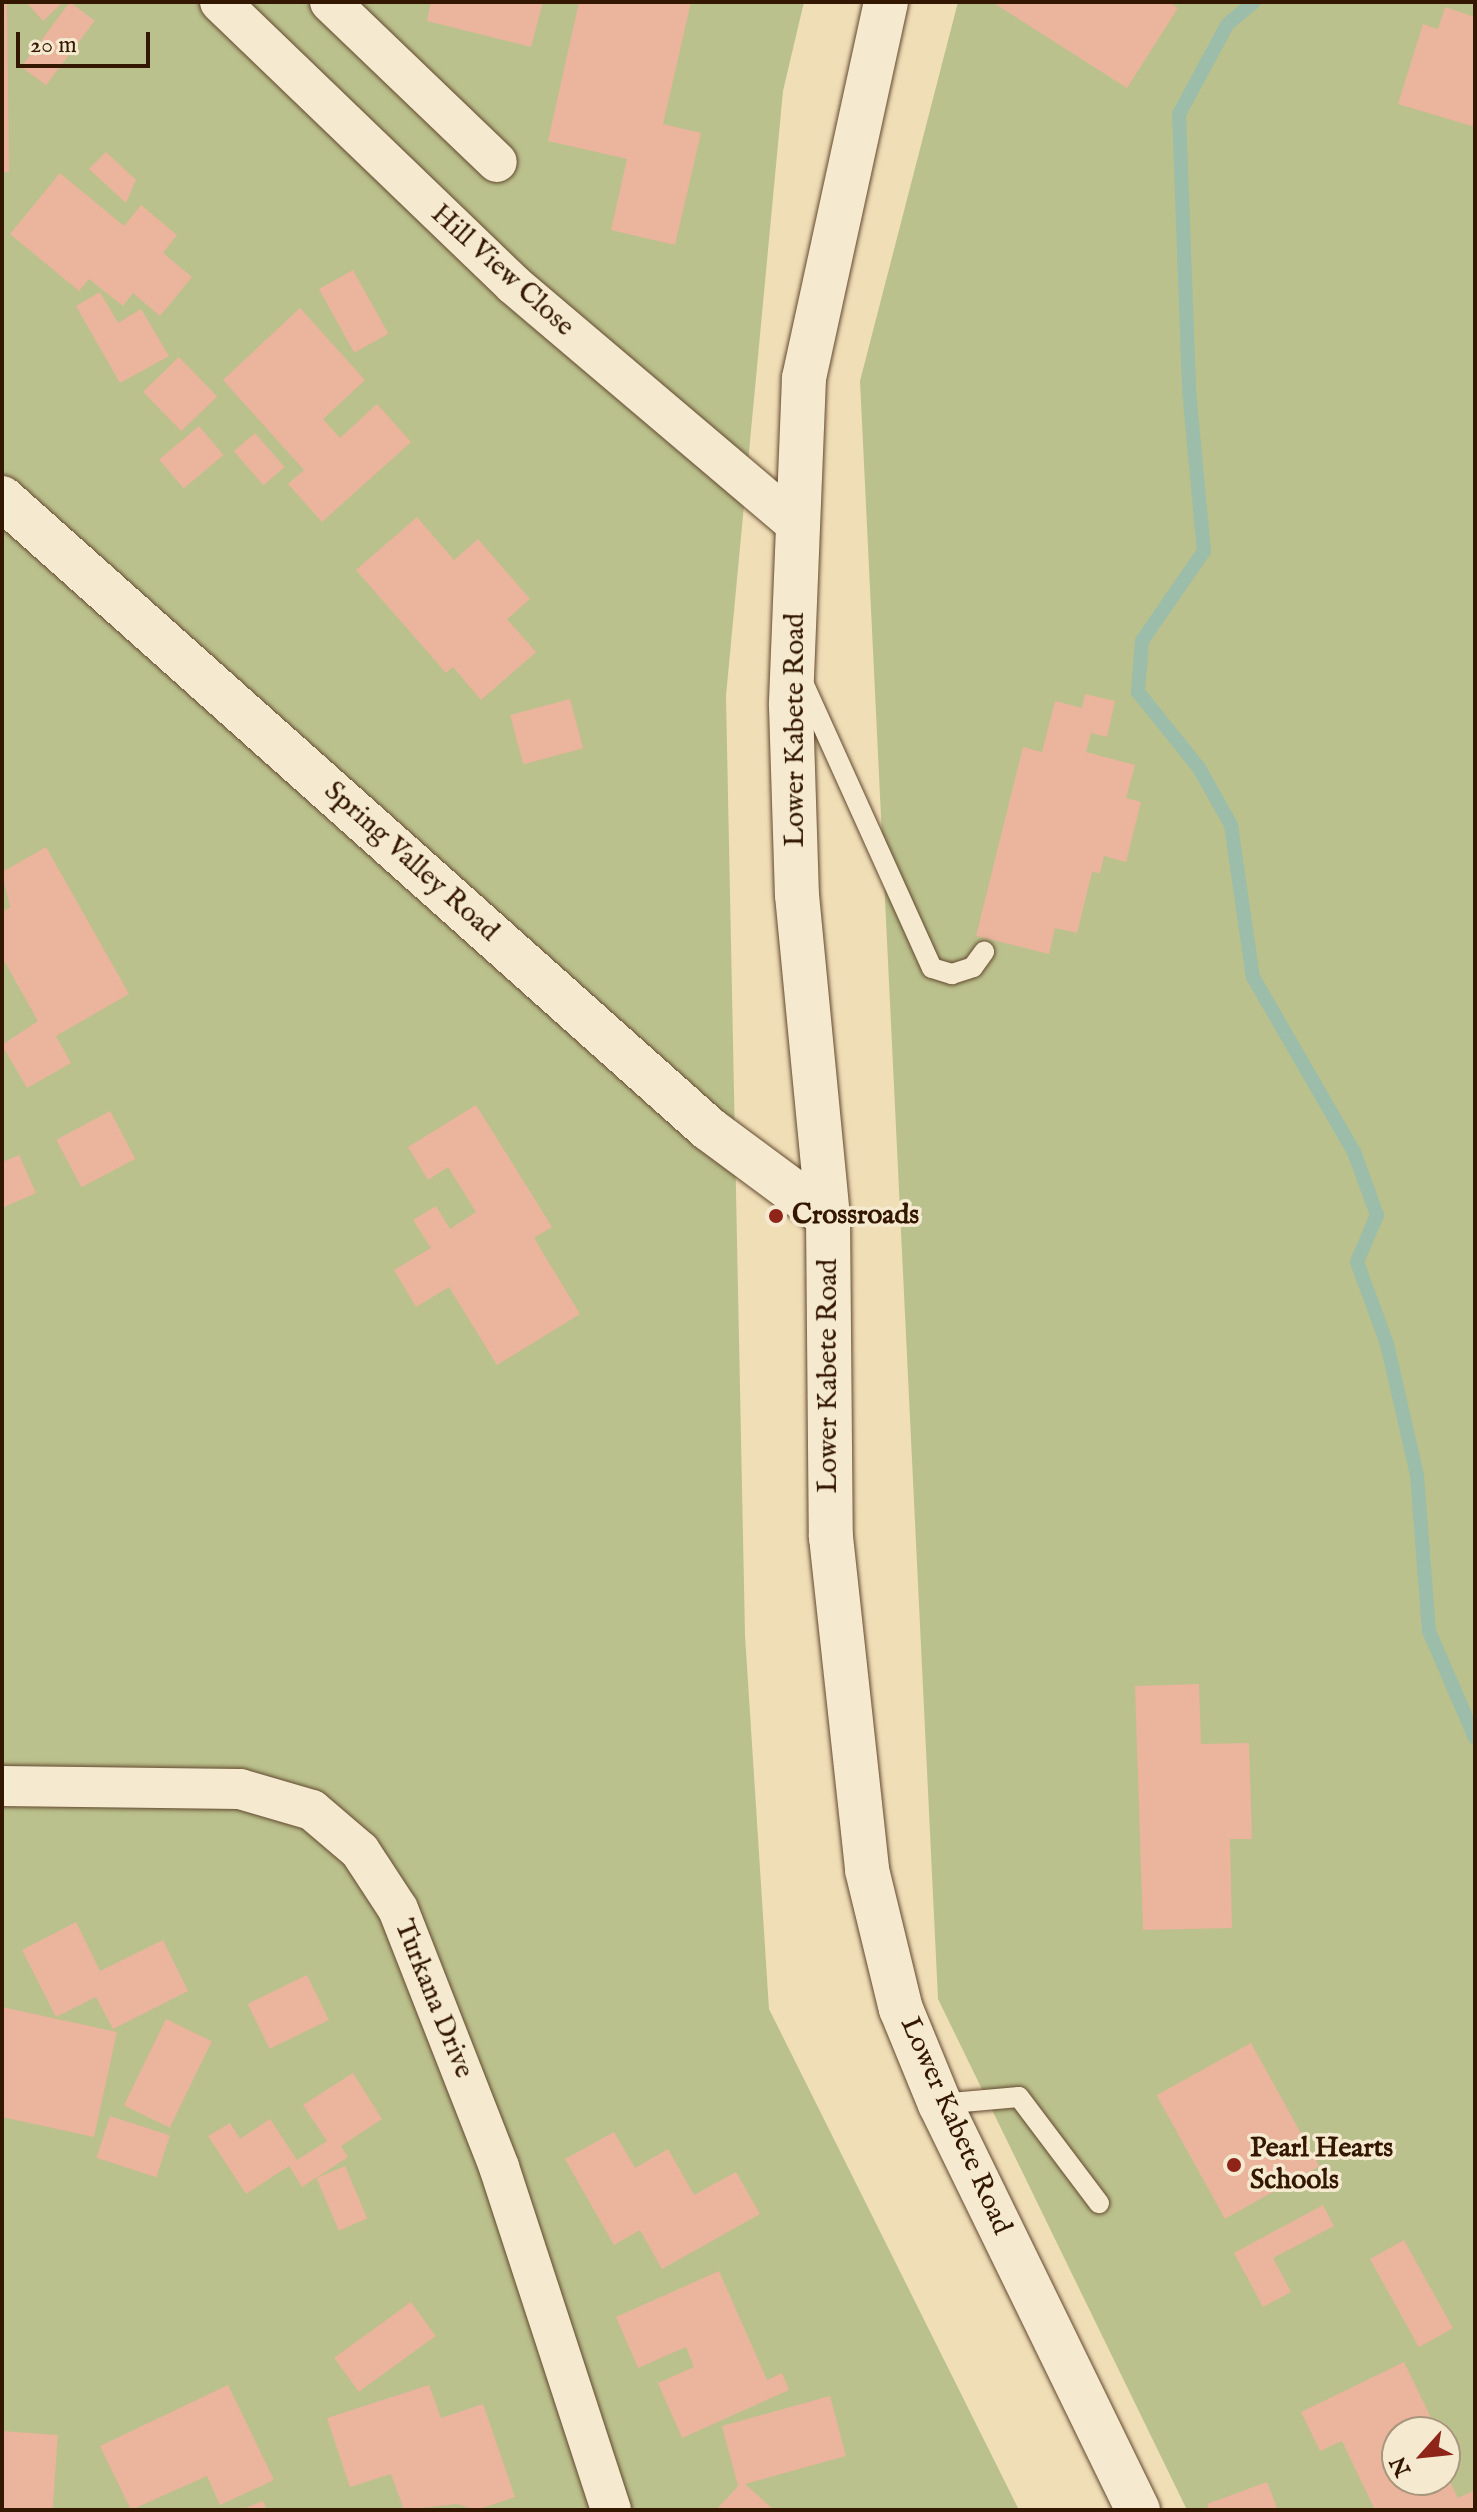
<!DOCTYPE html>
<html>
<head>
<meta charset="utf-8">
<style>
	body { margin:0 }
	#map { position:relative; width:1477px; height:2512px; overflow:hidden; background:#f0deb7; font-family:"IM FELL English",serif }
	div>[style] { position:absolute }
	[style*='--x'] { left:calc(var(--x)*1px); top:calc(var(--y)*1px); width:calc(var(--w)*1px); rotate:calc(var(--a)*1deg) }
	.green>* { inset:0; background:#bbc18d }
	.stream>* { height:14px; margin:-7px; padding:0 7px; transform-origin:7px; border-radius:7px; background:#9bbda9 }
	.building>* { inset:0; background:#eab49d; transform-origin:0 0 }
	.roads { filter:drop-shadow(0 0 2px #63492e) drop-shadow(0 0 2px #63492e) }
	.lane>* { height:20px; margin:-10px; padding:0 10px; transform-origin:10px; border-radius:10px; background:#f5ead0 }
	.street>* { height:40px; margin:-20px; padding:0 20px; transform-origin:20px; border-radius:20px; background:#f5ead0 }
	.secondary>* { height:44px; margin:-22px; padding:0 22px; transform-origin:22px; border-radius:22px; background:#f5ead0 }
	.dots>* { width:22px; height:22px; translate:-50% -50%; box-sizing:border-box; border:4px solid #f5ead0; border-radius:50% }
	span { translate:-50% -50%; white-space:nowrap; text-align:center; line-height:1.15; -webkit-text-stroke:7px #f5ead0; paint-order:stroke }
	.street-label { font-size:28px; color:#341701 }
	.poi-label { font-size:28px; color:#341701; font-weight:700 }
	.left { translate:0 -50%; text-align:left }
	.frame { position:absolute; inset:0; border:4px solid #341701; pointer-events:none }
	.north { position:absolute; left:1381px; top:2416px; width:80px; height:80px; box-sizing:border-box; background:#f5ead0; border:2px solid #a8967d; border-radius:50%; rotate:243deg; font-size:22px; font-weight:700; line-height:32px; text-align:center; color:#341701 }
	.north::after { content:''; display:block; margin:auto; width:28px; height:36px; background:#8f2418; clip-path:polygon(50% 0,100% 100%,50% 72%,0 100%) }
	.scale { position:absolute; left:16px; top:32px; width:134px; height:36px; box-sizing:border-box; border:4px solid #341701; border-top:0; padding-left:10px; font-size:24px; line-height:28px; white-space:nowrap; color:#341701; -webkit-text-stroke:6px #f5ead0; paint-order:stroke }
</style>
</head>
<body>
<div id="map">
	<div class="green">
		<i style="clip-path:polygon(2px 2px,804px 2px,783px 91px,726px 696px,745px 1635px,769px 2009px,1019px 2510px,2px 2510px)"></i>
		<i style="clip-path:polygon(evenodd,958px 2px,1475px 2px,1475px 2510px,1187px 2510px,938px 1999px,860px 381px,958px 2px,1397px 2432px,1445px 2432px,1445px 2480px,1397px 2480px,1397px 2432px)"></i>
	</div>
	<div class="stream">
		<i style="--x:1254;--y:2;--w:35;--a:140"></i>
		<i style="--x:1227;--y:25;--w:101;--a:118.3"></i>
		<i style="--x:1179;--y:114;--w:276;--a:87.9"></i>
		<i style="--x:1189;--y:390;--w:162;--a:84.7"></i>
		<i style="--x:1204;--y:551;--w:109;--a:124.6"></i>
		<i style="--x:1142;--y:641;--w:51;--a:94.5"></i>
		<i style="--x:1138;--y:692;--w:97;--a:51.2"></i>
		<i style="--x:1199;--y:768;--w:65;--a:60.7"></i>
		<i style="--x:1231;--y:825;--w:154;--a:81.8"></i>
		<i style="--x:1253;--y:977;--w:202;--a:60"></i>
		<i style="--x:1354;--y:1152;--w:67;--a:69.9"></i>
		<i style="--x:1377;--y:1215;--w:51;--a:113.1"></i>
		<i style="--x:1357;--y:1262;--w:87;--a:69.9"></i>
		<i style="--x:1387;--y:1344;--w:134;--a:77.1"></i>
		<i style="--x:1417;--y:1475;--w:156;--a:85.6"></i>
		<i style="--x:1429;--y:1631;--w:116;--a:66.7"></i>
	</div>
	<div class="building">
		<i style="clip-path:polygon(2px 2px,7px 2px,9px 172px,2px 172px)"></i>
		<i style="clip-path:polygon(26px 2px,63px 2px,43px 21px)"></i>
		<i style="left:70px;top:2px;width:31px;height:81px;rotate:37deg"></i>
		<i style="clip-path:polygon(431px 2px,543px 2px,531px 47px,427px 21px)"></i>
		<i style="clip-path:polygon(579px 2px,691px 2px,663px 124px,701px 133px,675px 245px,611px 230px,627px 159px,548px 141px)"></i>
		<i style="clip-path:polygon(992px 2px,1169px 2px,1178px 8px,1127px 88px)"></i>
		<i style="clip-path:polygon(1445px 7px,1475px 17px,1475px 127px,1398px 104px,1423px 24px,1438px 29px)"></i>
		<i style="clip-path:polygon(106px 152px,136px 180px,126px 203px,89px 169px)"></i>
		<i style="clip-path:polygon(60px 173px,124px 226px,141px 205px,177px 235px,163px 253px,192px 277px,160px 316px,133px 293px,123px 306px,89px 279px,79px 291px,10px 234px)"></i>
		<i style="left:353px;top:270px;width:73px;height:39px;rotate:61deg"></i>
		<i style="clip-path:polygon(100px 292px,118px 323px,141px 309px,169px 356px,120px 383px,76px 306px)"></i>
		<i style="clip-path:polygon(300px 308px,365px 380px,323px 419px,340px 438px,377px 404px,411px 442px,322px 522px,288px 484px,304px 470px,223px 380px)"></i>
		<i style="left:179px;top:357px;width:55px;height:50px;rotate:46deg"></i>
		<i style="left:199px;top:426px;width:38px;height:52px;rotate:50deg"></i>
		<i style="left:255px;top:433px;width:45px;height:28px;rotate:49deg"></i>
		<i style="clip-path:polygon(417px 517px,454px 560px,478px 539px,530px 599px,507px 619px,536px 652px,481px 700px,453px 667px,446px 673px,356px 570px)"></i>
		<i style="clip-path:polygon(1085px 694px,1115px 701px,1107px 737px,1091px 733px,1086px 752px,1135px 765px,1126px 798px,1141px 802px,1126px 862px,1104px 856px,1100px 873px,1092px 872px,1077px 933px,1055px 928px,1049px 954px,976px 936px,1023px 747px,1042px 752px,1055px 701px,1082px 708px)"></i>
		<i style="left:570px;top:699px;width:51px;height:62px;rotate:75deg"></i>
		<i style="clip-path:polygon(46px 847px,129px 994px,56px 1036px,71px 1063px,27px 1088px,2px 1045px,38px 1021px,2px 957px,2px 912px,10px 907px,2px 872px)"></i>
		<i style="clip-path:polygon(476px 1105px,552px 1227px,534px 1238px,580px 1314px,497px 1365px,449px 1287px,416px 1307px,394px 1270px,431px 1248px,413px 1220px,436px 1206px,450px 1229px,476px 1212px,448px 1167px,428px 1180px,408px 1147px)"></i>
		<i style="left:110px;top:1111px;width:54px;height:61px;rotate:62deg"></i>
		<i style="clip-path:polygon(19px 1155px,36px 1193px,2px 1208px,2px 1162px)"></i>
		<i style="clip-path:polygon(1199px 1684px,1201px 1744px,1249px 1743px,1252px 1839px,1230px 1839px,1232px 1928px,1143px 1930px,1135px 1686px)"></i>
		<i style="clip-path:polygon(76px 1922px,100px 1971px,163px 1940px,188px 1991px,113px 2029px,96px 1997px,56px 2017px,22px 1950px)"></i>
		<i style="left:307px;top:1975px;width:50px;height:66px;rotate:64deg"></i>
		<i style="clip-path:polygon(2px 2007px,117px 2032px,94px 2137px,2px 2117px)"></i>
		<i style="left:166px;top:2019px;width:51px;height:96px;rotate:26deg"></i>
		<i style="left:1251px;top:2043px;width:141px;height:108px;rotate:61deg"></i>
		<i style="clip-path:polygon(353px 2073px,382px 2119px,341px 2146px,348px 2157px,302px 2187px,289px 2166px,246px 2194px,208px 2136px,230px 2123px,240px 2139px,270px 2119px,297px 2160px,327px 2141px,303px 2105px)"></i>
		<i style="left:110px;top:2116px;width:63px;height:44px;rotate:18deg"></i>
		<i style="clip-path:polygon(614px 2132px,635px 2168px,668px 2149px,694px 2195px,736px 2172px,760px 2214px,662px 2269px,640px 2230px,614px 2245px,565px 2159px)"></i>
		<i style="left:345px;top:2166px;width:57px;height:31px;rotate:67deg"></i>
		<i style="clip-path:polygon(1323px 2205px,1334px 2226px,1273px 2258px,1291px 2292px,1263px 2307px,1234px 2253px)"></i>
		<i style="left:1404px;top:2240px;width:101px;height:39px;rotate:61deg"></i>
		<i style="clip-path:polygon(719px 2271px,767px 2380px,782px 2373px,789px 2390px,682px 2438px,658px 2383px,694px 2367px,686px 2347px,638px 2368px,616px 2317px)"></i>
		<i style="left:411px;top:2302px;width:42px;height:95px;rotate:54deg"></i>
		<i style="clip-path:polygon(1404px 2362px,1438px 2432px,1397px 2432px,1397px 2480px,1445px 2480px,1445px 2472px,1458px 2498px,1475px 2490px,1475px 2510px,1375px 2510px,1342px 2441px,1320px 2451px,1301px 2412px)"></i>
		<i style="clip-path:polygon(228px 2385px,274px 2480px,220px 2505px,207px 2476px,131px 2510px,100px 2446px)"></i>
		<i style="clip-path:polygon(429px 2385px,441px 2418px,483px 2404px,515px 2497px,476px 2510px,457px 2504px,404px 2510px,391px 2474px,350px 2487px,327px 2418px)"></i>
		<i style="clip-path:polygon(830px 2396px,846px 2456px,745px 2484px,774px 2510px,716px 2510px,738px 2486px,722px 2426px)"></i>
		<i style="left:2px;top:2431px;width:56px;height:79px;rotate:4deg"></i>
		<i style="clip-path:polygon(1267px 2482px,1278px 2510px,1209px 2510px,1207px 2504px)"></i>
		<i style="clip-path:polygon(263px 2501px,267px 2510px,241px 2510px)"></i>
	</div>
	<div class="roads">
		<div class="lane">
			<i style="--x:801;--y:678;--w:318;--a:65.7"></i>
			<i style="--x:932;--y:968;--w:21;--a:17"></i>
			<i style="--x:952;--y:974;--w:22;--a:-18"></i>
			<i style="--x:973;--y:967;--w:19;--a:-54"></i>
			<i style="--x:940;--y:2104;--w:79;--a:-5.1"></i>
			<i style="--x:1019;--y:2097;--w:133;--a:53"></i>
		</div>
		<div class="street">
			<i style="--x:220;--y:2;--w:408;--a:43.9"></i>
			<i style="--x:514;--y:285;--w:372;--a:40.3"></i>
			<i style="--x:330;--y:2;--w:231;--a:43.8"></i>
			<i style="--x:2;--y:1786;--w:238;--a:0.7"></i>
			<i style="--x:240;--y:1789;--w:75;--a:16.3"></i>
			<i style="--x:312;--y:1810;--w:63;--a:40.5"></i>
			<i style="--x:360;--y:1851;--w:69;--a:56.8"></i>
			<i style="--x:398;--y:1909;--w:277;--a:68.6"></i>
			<i style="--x:499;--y:2167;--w:361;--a:71.9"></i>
		</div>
		<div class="secondary">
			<i style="--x:886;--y:2;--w:385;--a:102.3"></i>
			<i style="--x:804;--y:378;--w:328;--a:92.3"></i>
			<i style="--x:791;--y:706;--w:189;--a:88.2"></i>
			<i style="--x:797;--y:895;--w:323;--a:84.5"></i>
			<i style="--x:828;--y:1217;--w:320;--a:89.5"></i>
			<i style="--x:831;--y:1537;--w:335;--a:83.8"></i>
			<i style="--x:867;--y:1870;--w:143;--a:76.3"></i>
			<i style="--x:901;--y:2009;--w:103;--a:67.7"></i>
			<i style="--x:940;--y:2104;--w:452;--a:64"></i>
			<i style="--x:2;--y:498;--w:948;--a:41.75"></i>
			<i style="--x:709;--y:1129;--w:148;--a:36.5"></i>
		</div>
	</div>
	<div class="dots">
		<i style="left:776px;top:1216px;background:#8f2418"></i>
		<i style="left:1234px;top:2165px;background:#8f2418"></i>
	</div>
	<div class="street-label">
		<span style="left:502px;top:271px;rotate:42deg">Hill View Close</span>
		<span style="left:796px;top:730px;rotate:-90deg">Lower Kabete Road</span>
		<span style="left:411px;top:862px;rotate:42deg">Spring Valley Road</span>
		<span style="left:829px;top:1376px;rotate:-90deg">Lower Kabete Road</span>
		<span style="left:433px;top:1999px;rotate:68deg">Turkana Drive</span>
		<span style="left:955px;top:2126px;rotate:66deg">Lower Kabete Road</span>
	</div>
	<div class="poi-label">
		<span class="left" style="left:792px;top:1216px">Crossroads</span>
		<span class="left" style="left:1250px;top:2165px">Pearl Hearts<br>Schools</span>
	</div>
	<div class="frame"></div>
	<div class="north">N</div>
	<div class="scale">20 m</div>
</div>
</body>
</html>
